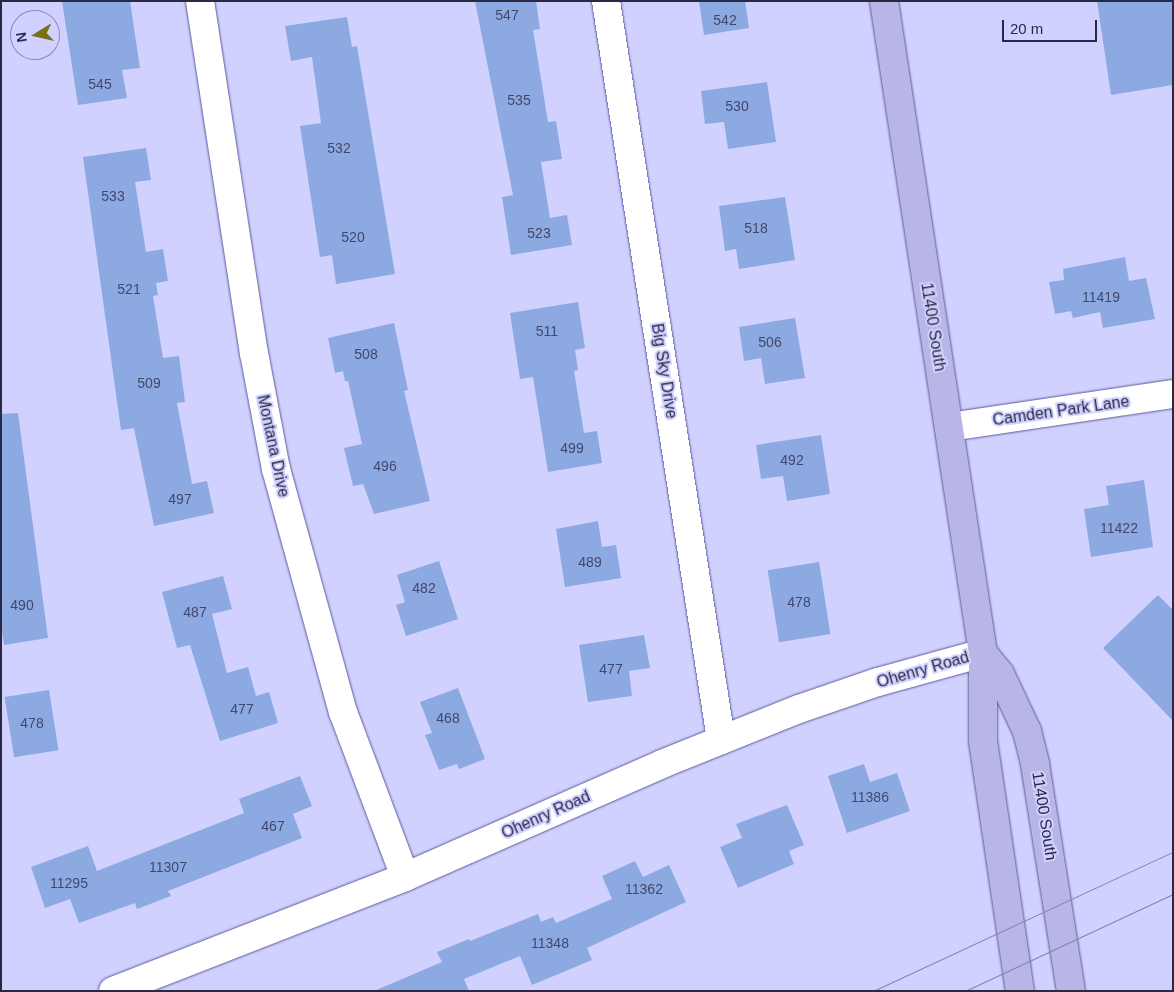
<!DOCTYPE html>
<html>
<head>
<meta charset="utf-8">
<style>
	body { margin:0 }
	#map { position:relative; width:1174px; height:992px; overflow:hidden; background:#d0d1fe; font-family:Helvetica,sans-serif }
	div>[style] { position:absolute }
	[style*='--x'] { left:calc(var(--x)*1px); top:calc(var(--y)*1px); width:calc(var(--w)*1px); rotate:calc(var(--a)*1deg) }
	.building>* { inset:0; background:#8da9e1; transform-origin:0 0 }
	.roads { filter:drop-shadow(0 0 1px #5d599c) drop-shadow(0 0 1px #5d599c) }
	.minor>* { height:28px; margin:-14px; padding:0 14px; transform-origin:14px; border-radius:14px; background:#fff }
	.primary>* { height:28px; margin:-14px; padding:0 14px; transform-origin:14px; border-radius:14px; background:#b8b6e6 }
	.tram>* { height:1px; margin:-0.5px; padding:0 0.5px; transform-origin:0.5px; border-radius:0.5px; background:#8383a9 }
	span { translate:-50% -50%; white-space:nowrap; text-align:center; line-height:1.15; -webkit-text-stroke:4px #d0d1fe; paint-order:stroke }
	.number-label { font-size:14px; color:#42486c }
	.number-label span { -webkit-text-stroke-width:0 }
	.street-label { font-size:16px; color:#292845 }
	.frame { position:absolute; inset:0; border:2px solid #292845; pointer-events:none }
	.north { position:absolute; left:10px; top:10px; width:50px; height:50px; box-sizing:border-box; background:#d0d1fe; border:1px solid #8d8db4; border-radius:50%; rotate:261deg; font-size:14px; font-weight:700; line-height:20px; text-align:center; color:#292845 }
	.north::after { content:''; display:block; margin:auto; width:18px; height:22px; background:#797113; clip-path:polygon(50% 0,100% 100%,50% 72%,0 100%) }
	.scale { position:absolute; left:1002px; top:20px; width:95px; height:22px; box-sizing:border-box; border:2px solid #292845; border-top:0; padding-left:6px; font-size:15px; line-height:18px; white-space:nowrap; color:#292845; -webkit-text-stroke:4px #d0d1fe; paint-order:stroke }
</style>
</head>
<body>
<div id="map">
	<div class="building">
		<i style="clip-path:polygon(62px 1px,130px 1px,140px 68px,122px 70px,127px 98px,78px 105px)"></i>
		<i style="clip-path:polygon(475px 1px,536px 1px,540px 29px,533px 30px,548px 122px,556px 121px,562px 159px,541px 162px,550px 218px,567px 215px,572px 245px,511px 255px,502px 197px,513px 195px)"></i>
		<i style="clip-path:polygon(699px 1px,745px 1px,749px 28px,704px 35px)"></i>
		<i style="clip-path:polygon(1097px 1px,1173px 1px,1173px 85px,1111px 95px)"></i>
		<i style="clip-path:polygon(347px 17px,352px 47px,357px 46px,395px 274px,336px 284px,332px 255px,320px 257px,300px 126px,321px 123px,312px 57px,291px 61px,285px 26px)"></i>
		<i style="clip-path:polygon(767px 82px,776px 142px,728px 149px,724px 122px,705px 124px,701px 91px)"></i>
		<i style="clip-path:polygon(146px 148px,151px 180px,135px 182px,146px 252px,163px 249px,168px 281px,156px 283px,158px 295px,153px 296px,163px 358px,179px 356px,185px 402px,177px 403px,192px 484px,207px 481px,214px 513px,154px 526px,134px 428px,121px 430px,83px 157px)"></i>
		<i style="clip-path:polygon(785px 197px,795px 260px,739px 269px,736px 249px,725px 251px,719px 206px)"></i>
		<i style="clip-path:polygon(1125px 257px,1129px 281px,1146px 278px,1155px 319px,1103px 328px,1100px 312px,1073px 318px,1071px 311px,1055px 314px,1049px 282px,1064px 280px,1063px 269px)"></i>
		<i style="clip-path:polygon(578px 302px,585px 348px,575px 350px,578px 370px,574px 371px,584px 433px,597px 431px,602px 463px,548px 472px,533px 377px,520px 379px,510px 313px)"></i>
		<i style="clip-path:polygon(795px 318px,805px 378px,765px 384px,761px 358px,744px 361px,739px 327px)"></i>
		<i style="clip-path:polygon(394px 323px,408px 390px,404px 391px,430px 501px,374px 514px,363px 484px,353px 486px,344px 448px,362px 444px,348px 381px,345px 381px,343px 371px,335px 373px,328px 338px)"></i>
		<i style="clip-path:polygon(18px 413px,48px 638px,4px 645px,1px 625px,1px 414px)"></i>
		<i style="clip-path:polygon(821px 435px,830px 494px,787px 501px,783px 476px,761px 479px,756px 445px)"></i>
		<i style="clip-path:polygon(1144px 480px,1153px 547px,1091px 557px,1084px 509px,1109px 505px,1106px 486px)"></i>
		<i style="clip-path:polygon(598px 521px,602px 547px,616px 545px,621px 578px,565px 587px,556px 529px)"></i>
		<i style="clip-path:polygon(439px 561px,458px 619px,406px 636px,396px 605px,405px 602px,397px 575px)"></i>
		<i style="left:819px;top:562px;width:73px;height:52px;rotate:81deg"></i>
		<i style="clip-path:polygon(223px 576px,232px 609px,212px 614px,227px 673px,248px 667px,256px 696px,269px 692px,278px 723px,220px 741px,190px 645px,177px 648px,162px 592px)"></i>
		<i style="clip-path:polygon(1158px 595px,1173px 610px,1173px 721px,1103px 648px)"></i>
		<i style="clip-path:polygon(644px 635px,650px 668px,629px 671px,632px 696px,588px 702px,579px 645px)"></i>
		<i style="clip-path:polygon(458px 688px,485px 759px,459px 769px,457px 764px,439px 770px,425px 735px,432px 733px,420px 702px)"></i>
		<i style="left:49px;top:690px;width:61px;height:45px;rotate:81deg"></i>
		<i style="clip-path:polygon(864px 764px,870px 782px,897px 773px,910px 811px,847px 833px,828px 776px)"></i>
		<i style="clip-path:polygon(300px 776px,312px 806px,293px 814px,302px 838px,168px 891px,171px 896px,137px 909px,135px 903px,79px 923px,70px 899px,45px 908px,31px 867px,88px 846px,97px 871px,244px 813px,239px 799px)"></i>
		<i style="clip-path:polygon(787px 805px,804px 845px,789px 851px,794px 864px,738px 888px,720px 847px,742px 838px,736px 824px)"></i>
		<i style="clip-path:polygon(635px 861px,643px 877px,669px 865px,686px 902px,587px 948px,592px 960px,532px 985px,520px 956px,464px 979px,469px 991px,374px 991px,442px 962px,437px 952px,469px 939px,470px 941px,538px 914px,541px 922px,553px 917px,556px 923px,612px 899px,602px 876px)"></i>
	</div>
	<div class="roads">
		<div class="minor">
			<i style="--x:200;--y:1;--w:356;--a:81.3"></i>
			<i style="--x:254;--y:353;--w:118;--a:79.3"></i>
			<i style="--x:276;--y:469;--w:252;--a:74.6"></i>
			<i style="--x:343;--y:712;--w:176;--a:69.4"></i>
			<i style="--x:606;--y:1;--w:748;--a:81.15"></i>
			<i style="--x:949;--y:427;--w:226;--a:-8.4"></i>
			<i style="--x:113;--y:991;--w:313;--a:-21.3"></i>
			<i style="--x:405;--y:877;--w:281;--a:-23.7"></i>
			<i style="--x:662;--y:764;--w:148;--a:-21.9"></i>
			<i style="--x:799;--y:709;--w:83;--a:-18.9"></i>
			<i style="--x:878;--y:682;--w:109;--a:-15.4"></i>
		</div>
		<div class="primary">
			<i style="--x:884;--y:1;--w:659;--a:81.37"></i>
			<i style="--x:983;--y:653;--w:88;--a:90"></i>
			<i style="--x:983;--y:741;--w:253;--a:81.6"></i>
			<i style="--x:983;--y:653;--w:27;--a:51"></i>
			<i style="--x:1000;--y:674;--w:63;--a:64.7"></i>
			<i style="--x:1027;--y:731;--w:34;--a:76"></i>
			<i style="--x:1035;--y:764;--w:230;--a:81"></i>
		</div>
	</div>
	<div class="tram">
		<i style="--x:873;--y:991;--w:331;--a:-24.9"></i>
		<i style="--x:965;--y:991;--w:230;--a:-25"></i>
	</div>
	<div class="number-label">
		<span style="left:507px;top:15px">547</span>
		<span style="left:725px;top:20px">542</span>
		<span style="left:100px;top:84px">545</span>
		<span style="left:519px;top:100px">535</span>
		<span style="left:737px;top:106px">530</span>
		<span style="left:339px;top:148px">532</span>
		<span style="left:113px;top:196px">533</span>
		<span style="left:756px;top:228px">518</span>
		<span style="left:539px;top:233px">523</span>
		<span style="left:353px;top:237px">520</span>
		<span style="left:129px;top:289px">521</span>
		<span style="left:1101px;top:297px">11419</span>
		<span style="left:547px;top:331px">511</span>
		<span style="left:770px;top:342px">506</span>
		<span style="left:366px;top:354px">508</span>
		<span style="left:149px;top:383px">509</span>
		<span style="left:572px;top:448px">499</span>
		<span style="left:792px;top:460px">492</span>
		<span style="left:385px;top:466px">496</span>
		<span style="left:180px;top:499px">497</span>
		<span style="left:1119px;top:528px">11422</span>
		<span style="left:590px;top:562px">489</span>
		<span style="left:424px;top:588px">482</span>
		<span style="left:799px;top:602px">478</span>
		<span style="left:22px;top:605px">490</span>
		<span style="left:195px;top:612px">487</span>
		<span style="left:611px;top:669px">477</span>
		<span style="left:242px;top:709px">477</span>
		<span style="left:448px;top:718px">468</span>
		<span style="left:32px;top:723px">478</span>
		<span style="left:870px;top:797px">11386</span>
		<span style="left:273px;top:826px">467</span>
		<span style="left:168px;top:867px">11307</span>
		<span style="left:69px;top:883px">11295</span>
		<span style="left:644px;top:889px">11362</span>
		<span style="left:550px;top:943px">11348</span>
	</div>
	<div class="street-label">
		<span style="left:933px;top:327px;rotate:81deg">11400 South</span>
		<span style="left:664px;top:371px;rotate:81deg">Big Sky Drive</span>
		<span style="left:1061px;top:411px;rotate:-8deg">Camden Park Lane</span>
		<span style="left:273px;top:446px;rotate:78deg">Montana Drive</span>
		<span style="left:923px;top:670px;rotate:-16deg">Ohenry Road</span>
		<span style="left:546px;top:815px;rotate:-24deg">Ohenry Road</span>
		<span style="left:1044px;top:816px;rotate:81deg">11400 South</span>
	</div>
	<div class="frame"></div>
	<div class="north">N</div>
	<div class="scale">20 m</div>
</div>
</body>
</html>
